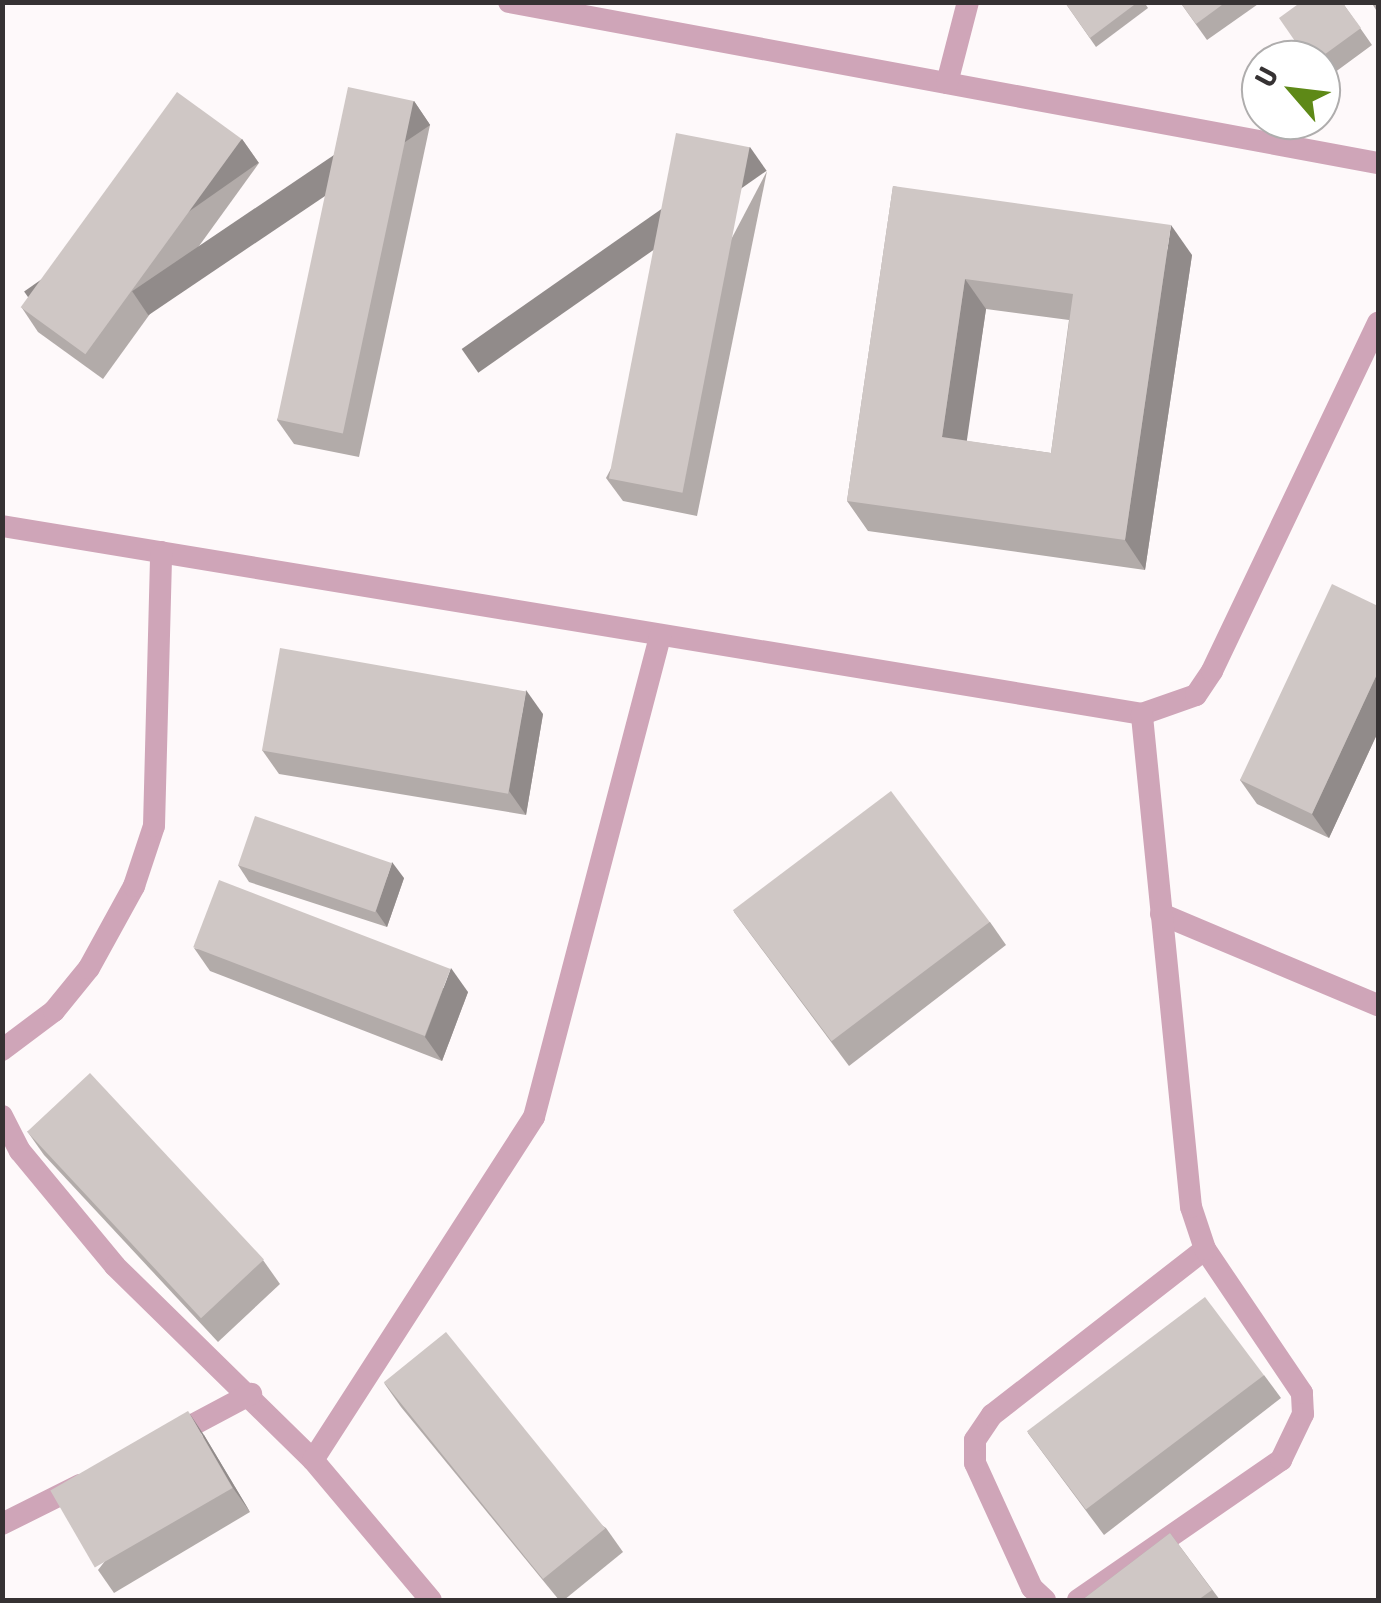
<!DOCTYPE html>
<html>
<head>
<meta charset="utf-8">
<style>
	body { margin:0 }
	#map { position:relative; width:1381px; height:1603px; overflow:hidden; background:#fef9fa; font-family:"Asap Condensed",sans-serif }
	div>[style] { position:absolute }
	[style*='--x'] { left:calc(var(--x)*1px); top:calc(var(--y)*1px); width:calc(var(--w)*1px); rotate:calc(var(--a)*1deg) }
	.lane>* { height:22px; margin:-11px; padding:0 11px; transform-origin:11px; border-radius:11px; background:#cfa5b8 }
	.wall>* { inset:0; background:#b2aba9 }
	.shaded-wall>* { inset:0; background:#918b8a; transform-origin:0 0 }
	.building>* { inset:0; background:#cfc7c5; transform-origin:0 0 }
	span { translate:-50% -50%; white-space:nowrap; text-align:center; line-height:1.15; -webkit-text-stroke:8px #fff; paint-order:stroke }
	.frame { position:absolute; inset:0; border:5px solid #363233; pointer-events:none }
	.north { position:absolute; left:1241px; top:40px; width:100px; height:100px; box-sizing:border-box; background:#fff; border:2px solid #afadad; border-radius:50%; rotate:298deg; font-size:28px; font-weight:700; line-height:40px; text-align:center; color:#363233 }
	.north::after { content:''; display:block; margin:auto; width:35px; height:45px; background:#5e8917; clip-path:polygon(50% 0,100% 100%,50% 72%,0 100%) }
</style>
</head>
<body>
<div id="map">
	<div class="lane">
		<i style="--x:509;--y:2;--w:884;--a:10.5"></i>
		<i style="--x:947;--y:83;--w:84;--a:-75.5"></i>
		<i style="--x:2;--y:526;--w:1155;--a:9.36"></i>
		<i style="--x:1142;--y:714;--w:57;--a:-19.4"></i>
		<i style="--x:1196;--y:695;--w:29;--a:-56"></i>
		<i style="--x:1212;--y:671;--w:386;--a:-64.5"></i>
		<i style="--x:1161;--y:914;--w:235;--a:22.8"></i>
		<i style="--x:2;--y:1050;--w:65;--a:-36.9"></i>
		<i style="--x:54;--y:1011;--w:55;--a:-50.9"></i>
		<i style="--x:89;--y:968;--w:94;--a:-61.2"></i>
		<i style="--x:134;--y:886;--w:63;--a:-71.6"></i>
		<i style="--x:154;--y:826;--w:274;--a:-88.5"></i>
		<i style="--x:2;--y:1116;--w:39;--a:63"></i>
		<i style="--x:20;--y:1151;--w:149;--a:50.4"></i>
		<i style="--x:115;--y:1266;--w:277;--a:44.4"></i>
		<i style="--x:313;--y:1460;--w:183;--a:49.9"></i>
		<i style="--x:170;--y:1437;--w:92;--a:-28"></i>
		<i style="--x:313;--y:1460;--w:408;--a:-57.2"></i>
		<i style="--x:534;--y:1117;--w:497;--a:-75.3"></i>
		<i style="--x:2;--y:1524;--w:87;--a:-26.6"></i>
		<i style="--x:1045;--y:1600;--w:18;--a:-137"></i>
		<i style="--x:1032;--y:1588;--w:137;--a:-114.5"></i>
		<i style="--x:975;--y:1463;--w:23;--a:-90"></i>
		<i style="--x:975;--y:1440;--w:30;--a:-56"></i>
		<i style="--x:992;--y:1415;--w:270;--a:-37.9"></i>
		<i style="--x:1078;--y:1600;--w:247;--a:-34.6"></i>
		<i style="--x:1281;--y:1460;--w:51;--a:-64.4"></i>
		<i style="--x:1303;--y:1414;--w:21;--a:-93"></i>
		<i style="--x:1302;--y:1393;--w:174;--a:-124"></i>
		<i style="--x:1205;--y:1249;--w:44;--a:-108.4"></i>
		<i style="--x:1191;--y:1207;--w:495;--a:-95.7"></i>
	</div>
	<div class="wall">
		<i style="clip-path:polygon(1069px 2px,1144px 2px,1148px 8px,1096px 47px,1066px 4px)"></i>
		<i style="clip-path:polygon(1180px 2px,1261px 2px,1207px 40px)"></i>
		<i style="clip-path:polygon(1342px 2px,1372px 45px,1323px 81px,1321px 78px,1321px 60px,1308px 60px)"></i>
		<i style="clip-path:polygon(1371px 2px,1378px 2px,1378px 13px)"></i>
		<i style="clip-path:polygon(414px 101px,430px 125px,359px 457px,294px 444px,277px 420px)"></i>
		<i style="clip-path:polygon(242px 139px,259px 163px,103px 379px,38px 332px,22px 308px)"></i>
		<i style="clip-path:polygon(767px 171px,697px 516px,623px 501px,606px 478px)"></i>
		<i style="clip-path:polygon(evenodd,893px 186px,1192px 255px,1145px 570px,868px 531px,847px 501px,893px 186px,986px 309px,1069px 320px,1051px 453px,966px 441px,986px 309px)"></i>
		<i style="clip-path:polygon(1378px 606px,1378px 732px,1329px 838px,1257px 804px,1240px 780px)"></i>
		<i style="clip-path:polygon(543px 714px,526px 815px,279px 774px,262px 750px)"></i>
		<i style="clip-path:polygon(238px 865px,404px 878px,387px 927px,249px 882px)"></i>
		<i style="clip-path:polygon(734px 912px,990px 922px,1006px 945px,849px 1066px)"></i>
		<i style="clip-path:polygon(194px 948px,468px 992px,442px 1061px,210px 971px)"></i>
		<i style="clip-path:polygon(27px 1131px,263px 1260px,280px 1284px,218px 1342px,44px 1155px)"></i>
		<i style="clip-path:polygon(1264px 1375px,1281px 1398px,1104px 1535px,1028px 1433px)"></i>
		<i style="clip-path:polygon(384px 1383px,606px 1528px,623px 1552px,564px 1600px,559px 1600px,401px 1407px)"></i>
		<i style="clip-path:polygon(204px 1435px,250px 1512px,114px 1593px,98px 1570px)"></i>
		<i style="clip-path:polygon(1170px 1533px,1220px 1600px,1082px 1600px)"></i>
	</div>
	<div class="shaded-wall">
		<i style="left:414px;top:101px;width:29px;height:340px;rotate:56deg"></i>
		<i style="left:242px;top:139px;width:29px;height:266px;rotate:55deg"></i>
		<i style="left:750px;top:147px;width:29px;height:352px;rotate:55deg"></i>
		<i style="clip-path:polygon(1171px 225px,1192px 255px,1145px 570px,1125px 540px)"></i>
		<i style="clip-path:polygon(965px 279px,986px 309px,963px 467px,942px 437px)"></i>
		<i style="clip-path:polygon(1378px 672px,1378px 732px,1329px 838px,1312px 814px)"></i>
		<i style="clip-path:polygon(526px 690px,543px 714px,526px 815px,509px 791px)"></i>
		<i style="clip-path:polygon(392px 862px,404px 878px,387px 927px,376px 911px)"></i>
		<i style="clip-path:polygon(451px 968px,468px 992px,442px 1061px,425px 1037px)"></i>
		<i style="clip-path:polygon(188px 1411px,204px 1435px,250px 1512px,233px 1488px)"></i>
	</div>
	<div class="building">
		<i style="clip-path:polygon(1069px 2px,1138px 2px,1090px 38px,1066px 4px)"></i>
		<i style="clip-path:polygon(1180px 2px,1226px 2px,1196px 24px)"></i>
		<i style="clip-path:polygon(1301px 2px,1342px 2px,1361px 28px,1317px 60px,1308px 60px,1279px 18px)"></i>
		<i style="left:348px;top:87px;width:67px;height:340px;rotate:12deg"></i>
		<i style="left:177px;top:92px;width:80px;height:266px;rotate:36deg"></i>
		<i style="left:676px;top:133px;width:75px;height:352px;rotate:11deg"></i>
		<i style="clip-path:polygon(evenodd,893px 186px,1171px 225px,1125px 540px,847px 501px,893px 186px,965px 279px,1073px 294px,1051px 453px,942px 437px,965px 279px)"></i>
		<i style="clip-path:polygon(1332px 584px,1378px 606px,1378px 672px,1312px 814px,1240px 780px)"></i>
		<i style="left:280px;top:648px;width:250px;height:104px;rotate:10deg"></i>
		<i style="left:891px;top:791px;width:164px;height:198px;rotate:53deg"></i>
		<i style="left:255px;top:816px;width:145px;height:52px;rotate:19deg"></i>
		<i style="left:219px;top:880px;width:248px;height:72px;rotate:21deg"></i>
		<i style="left:90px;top:1073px;width:255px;height:86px;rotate:47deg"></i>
		<i style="left:1205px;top:1297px;width:98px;height:223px;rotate:53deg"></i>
		<i style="left:446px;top:1332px;width:253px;height:80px;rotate:51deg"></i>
		<i style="left:188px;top:1411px;width:89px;height:159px;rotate:60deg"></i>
		<i style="clip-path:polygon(1170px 1533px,1212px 1590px,1198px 1600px,1082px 1600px)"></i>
	</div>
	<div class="frame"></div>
	<div class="north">U</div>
</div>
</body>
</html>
